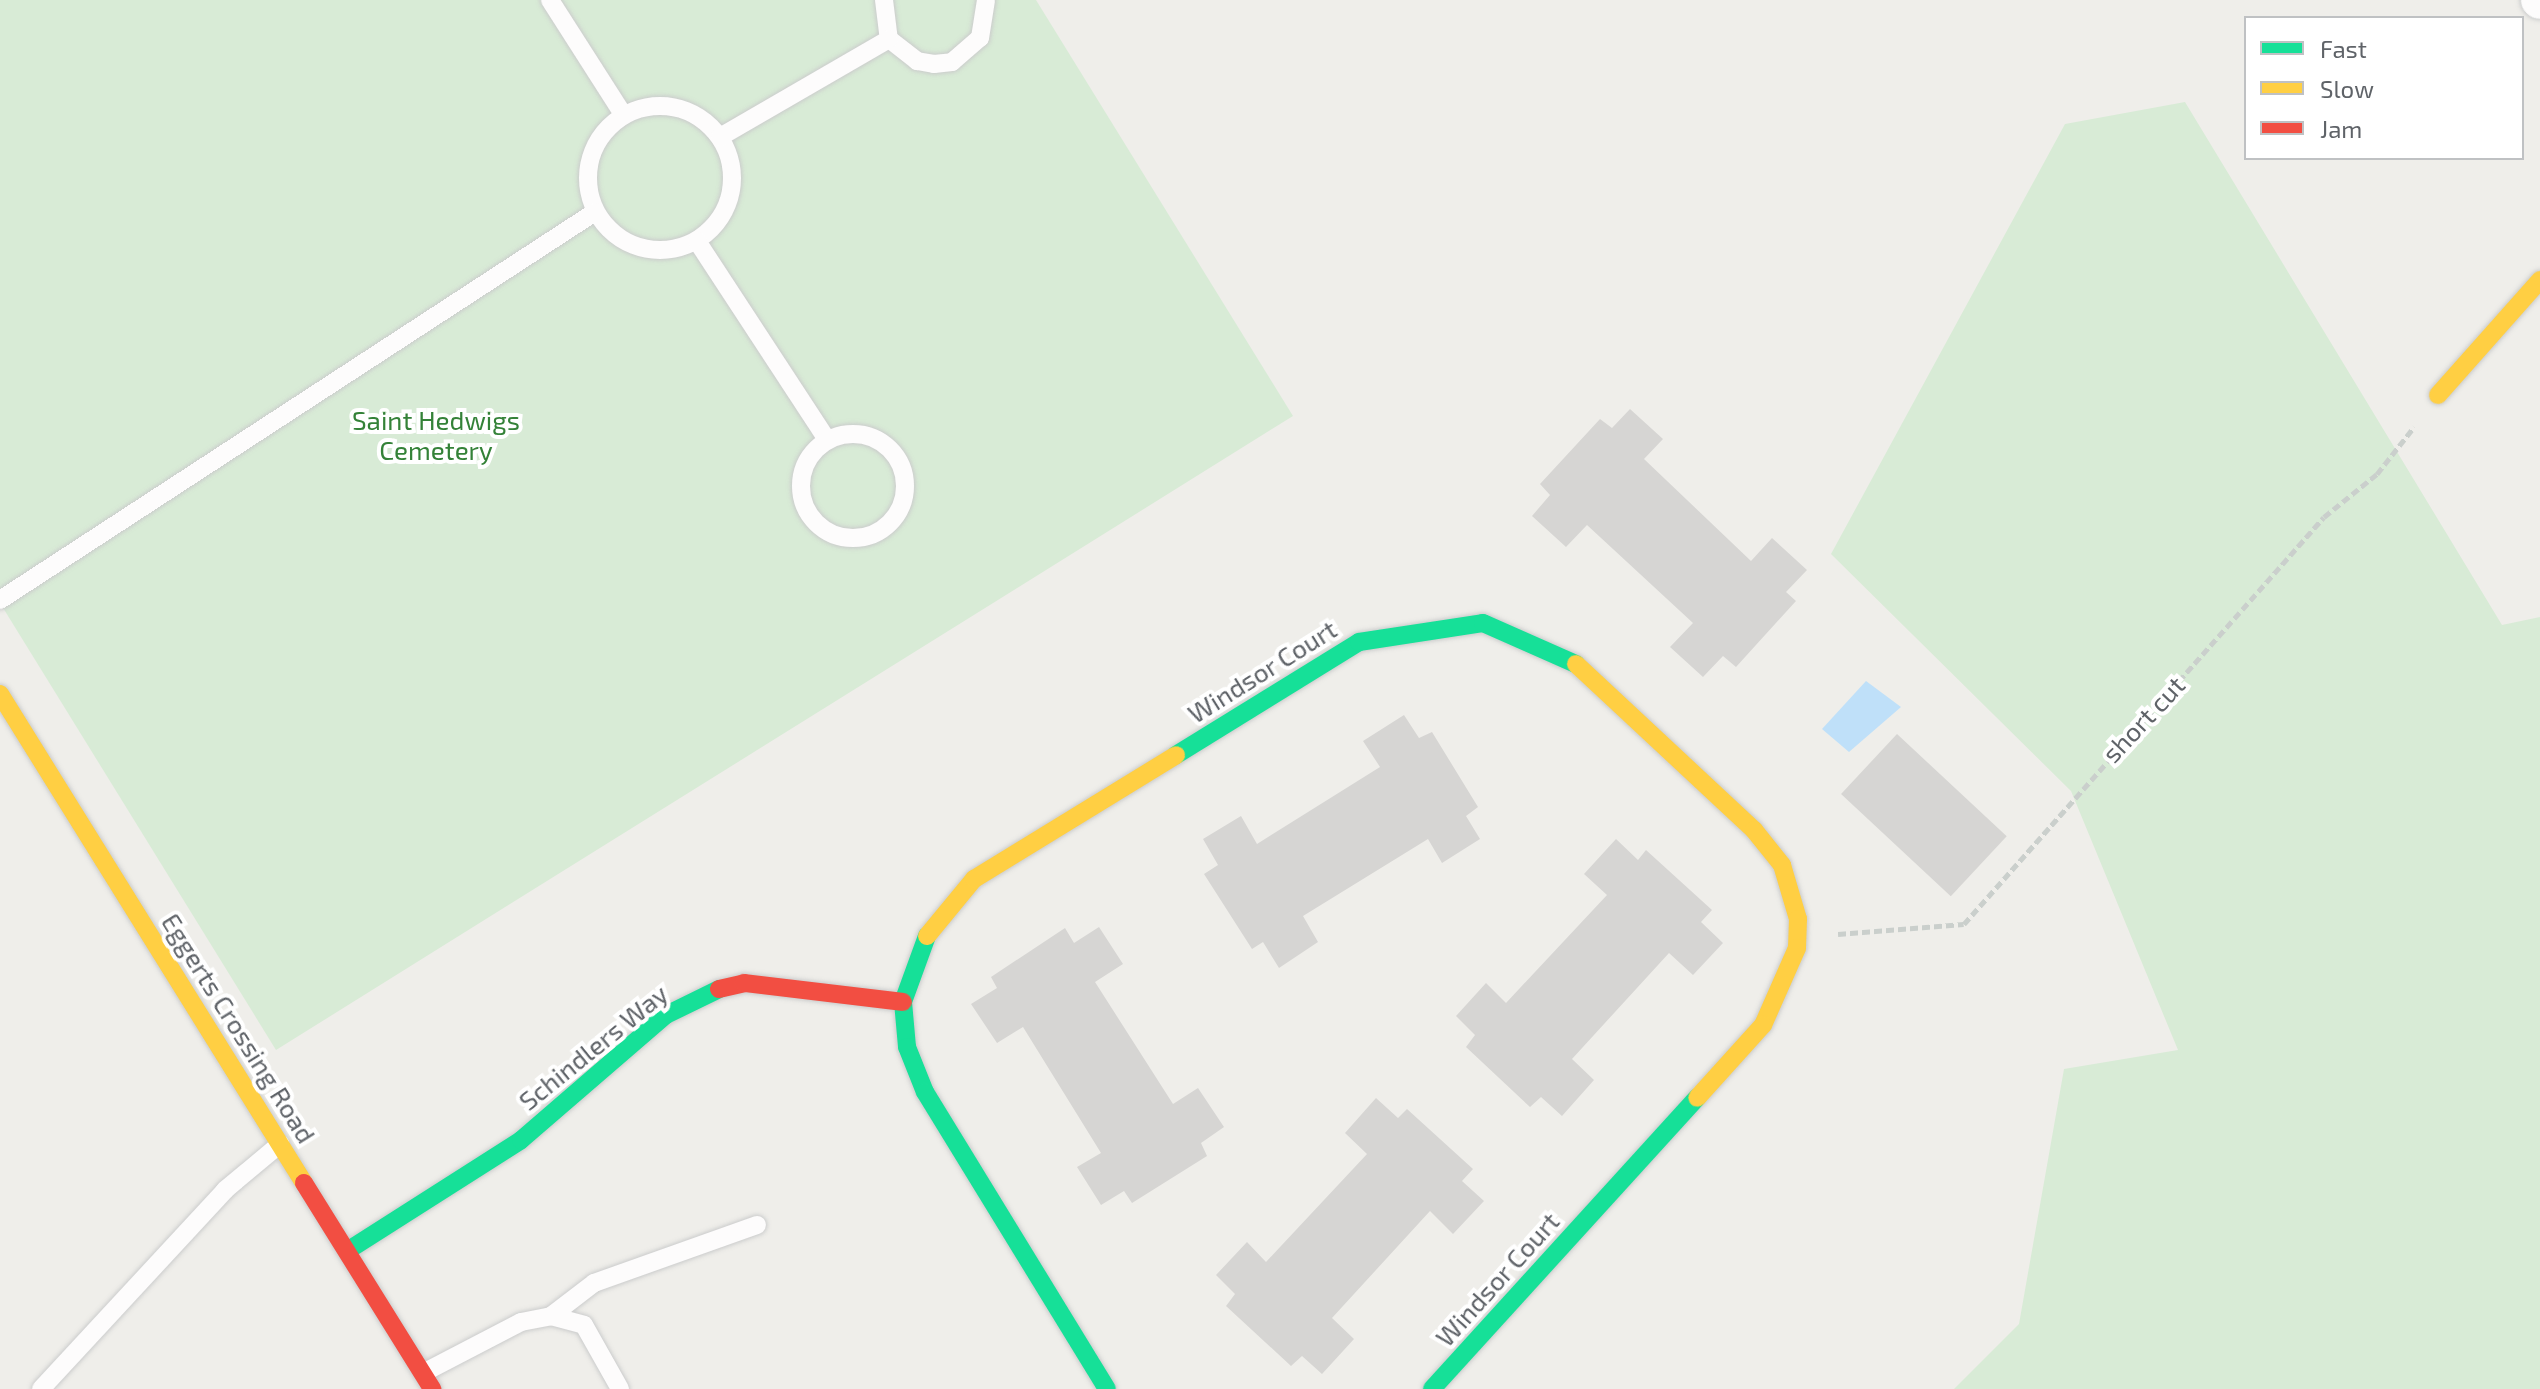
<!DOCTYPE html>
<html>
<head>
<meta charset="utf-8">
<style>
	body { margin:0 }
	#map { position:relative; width:2540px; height:1389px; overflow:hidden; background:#efeeea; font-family:"Exo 2",sans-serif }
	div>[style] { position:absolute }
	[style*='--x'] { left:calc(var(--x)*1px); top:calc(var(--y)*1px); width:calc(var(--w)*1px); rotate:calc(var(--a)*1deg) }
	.green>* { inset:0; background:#d8ebd6 }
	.water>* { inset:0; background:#bfe0f9 }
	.building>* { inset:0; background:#d6d5d3; transform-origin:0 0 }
	.path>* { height:5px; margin-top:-2.5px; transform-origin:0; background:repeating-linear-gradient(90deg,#cacfcc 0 8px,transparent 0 12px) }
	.roads { filter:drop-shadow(0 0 2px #cbcccc) drop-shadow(0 0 2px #cbcccc) }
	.lane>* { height:18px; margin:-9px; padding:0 9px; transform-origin:9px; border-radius:9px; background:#fdfcfc }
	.lane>.ring { margin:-9px; padding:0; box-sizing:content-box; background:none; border:18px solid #fdfcfc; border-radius:50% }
	.street>* { height:36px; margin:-18px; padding:0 18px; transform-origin:18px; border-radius:18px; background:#fdfcfc }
	.fast>* { height:18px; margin:-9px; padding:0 9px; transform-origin:9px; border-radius:9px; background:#16e098 }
	.slow>* { height:18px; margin:-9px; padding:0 9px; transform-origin:9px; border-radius:9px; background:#ffcf43 }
	.jam>* { height:18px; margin:-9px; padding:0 9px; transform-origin:9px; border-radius:9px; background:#f24e42 }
	span { translate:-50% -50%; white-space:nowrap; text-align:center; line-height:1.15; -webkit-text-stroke:8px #fff; paint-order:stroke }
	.park-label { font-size:26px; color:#348238 }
	.street-label { font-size:26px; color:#5f6368 }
	.legend { position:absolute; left:2244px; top:16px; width:280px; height:144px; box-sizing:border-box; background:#fff; border:2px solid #bfc1c3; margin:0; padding:10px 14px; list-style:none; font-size:24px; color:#5f6368 }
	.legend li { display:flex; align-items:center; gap:16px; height:40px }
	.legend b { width:40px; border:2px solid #bfc1c3 }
</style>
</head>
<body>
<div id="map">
	<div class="green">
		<i style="clip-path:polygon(0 0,1036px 0,1293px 416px,276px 1050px,0 603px)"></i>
		<i style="clip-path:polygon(2185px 102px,2502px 625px,2540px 617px,2540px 1389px,1954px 1389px,2019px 1324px,2064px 1069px,2178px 1050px,2071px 791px,1831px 554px,2065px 124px)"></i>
	</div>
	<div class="water">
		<i style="clip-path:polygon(1866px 681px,1901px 707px,1849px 752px,1822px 729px)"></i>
	</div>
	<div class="building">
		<i style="clip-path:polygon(1630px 409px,1663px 439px,1644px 459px,1751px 561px,1772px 538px,1807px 570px,1786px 592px,1796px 601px,1736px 667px,1723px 656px,1703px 677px,1670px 647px,1693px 623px,1587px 525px,1566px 547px,1532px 516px,1550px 495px,1540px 484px,1600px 419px,1612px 428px)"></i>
		<i style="clip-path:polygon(1404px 715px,1419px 738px,1432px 732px,1478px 807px,1466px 816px,1480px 839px,1442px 863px,1428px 839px,1303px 916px,1318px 942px,1279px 968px,1263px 942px,1252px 949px,1204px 874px,1218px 865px,1203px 839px,1241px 816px,1257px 844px,1380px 767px,1363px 741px)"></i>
		<i style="left:1897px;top:734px;width:150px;height:82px;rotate:43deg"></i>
		<i style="clip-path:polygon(1616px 839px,1638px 860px,1646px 850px,1712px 910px,1701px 922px,1723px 943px,1693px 975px,1669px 953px,1572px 1059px,1594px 1080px,1562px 1116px,1541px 1097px,1530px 1107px,1466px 1047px,1475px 1035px,1456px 1016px,1486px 983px,1506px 1003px,1607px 895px,1584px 874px)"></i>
		<i style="clip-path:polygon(1099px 927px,1123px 964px,1095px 982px,1173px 1104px,1198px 1088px,1224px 1127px,1201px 1143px,1207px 1156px,1132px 1203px,1124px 1191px,1101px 1205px,1077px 1167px,1101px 1153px,1023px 1027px,997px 1043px,971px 1004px,997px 988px,991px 977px,1065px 928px,1074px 943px)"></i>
		<i style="clip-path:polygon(1376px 1098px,1398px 1118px,1407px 1109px,1473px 1169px,1462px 1181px,1484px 1201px,1453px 1234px,1430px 1211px,1332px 1318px,1354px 1339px,1322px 1374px,1302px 1356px,1291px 1366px,1226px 1306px,1235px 1294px,1216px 1275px,1247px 1242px,1266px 1262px,1367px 1154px,1345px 1133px)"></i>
	</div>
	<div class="path">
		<i style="--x:1838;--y:934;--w:126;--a:-4.5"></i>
		<i style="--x:1964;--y:924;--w:543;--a:-48.51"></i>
		<i style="--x:2324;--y:517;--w:68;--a:-39.1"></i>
		<i style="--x:2377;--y:474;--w:60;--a:-51.8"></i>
	</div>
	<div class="roads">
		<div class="lane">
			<i style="--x:550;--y:0;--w:135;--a:57.4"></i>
			<i style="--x:884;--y:0;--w:39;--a:83"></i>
			<i style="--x:889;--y:39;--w:36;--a:38"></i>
			<i style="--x:917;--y:61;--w:17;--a:10"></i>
			<i style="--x:934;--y:64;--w:18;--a:-6"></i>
			<i style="--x:952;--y:62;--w:37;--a:-41"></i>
			<i style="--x:980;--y:38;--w:38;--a:-81"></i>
			<i class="ring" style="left:588px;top:106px;width:126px;height:126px"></i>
			<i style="--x:720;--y:137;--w:195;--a:-30.1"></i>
			<i style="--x:697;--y:241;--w:238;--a:56.8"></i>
			<i class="ring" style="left:801px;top:434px;width:86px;height:86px"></i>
			<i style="--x:0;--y:600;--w:710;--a:-33.11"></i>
			<i style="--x:551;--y:1316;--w:54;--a:-37.5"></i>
			<i style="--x:594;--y:1283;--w:173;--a:-19.6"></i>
			<i style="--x:423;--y:1373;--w:110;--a:-27.5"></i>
			<i style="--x:521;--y:1322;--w:31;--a:-11"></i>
			<i style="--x:551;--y:1316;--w:34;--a:15"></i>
			<i style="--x:584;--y:1325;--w:73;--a:60.6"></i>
			<i style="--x:41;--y:1389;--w:271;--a:-47.2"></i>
			<i style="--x:225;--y:1190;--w:72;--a:-39.9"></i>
		</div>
		<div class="street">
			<i style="--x:2539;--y:0;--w:1;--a:45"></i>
		</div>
		<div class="fast">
			<i style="--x:1176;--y:755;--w:215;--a:-31.7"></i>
			<i style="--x:1359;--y:642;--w:125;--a:-8.7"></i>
			<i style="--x:1483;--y:623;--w:102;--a:23.8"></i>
			<i style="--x:927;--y:936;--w:70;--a:110"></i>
			<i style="--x:903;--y:1002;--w:45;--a:84.9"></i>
			<i style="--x:907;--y:1047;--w:48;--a:68.2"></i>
			<i style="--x:925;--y:1092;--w:348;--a:58.5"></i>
			<i style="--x:347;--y:1251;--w:206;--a:-32.5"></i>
			<i style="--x:521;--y:1140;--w:191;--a:-40.8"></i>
			<i style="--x:666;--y:1015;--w:59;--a:-26.1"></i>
			<i style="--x:1432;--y:1389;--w:394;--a:-47.7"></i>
		</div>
		<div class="slow">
			<i style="--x:2438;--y:395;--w:154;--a:-48.4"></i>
			<i style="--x:1576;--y:664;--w:243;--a:43"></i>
			<i style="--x:1754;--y:830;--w:45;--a:51.3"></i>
			<i style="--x:1782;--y:865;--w:56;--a:73.5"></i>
			<i style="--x:1798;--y:919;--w:29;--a:92"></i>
			<i style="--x:1797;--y:948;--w:84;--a:113.8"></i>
			<i style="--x:1763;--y:1025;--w:98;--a:132.1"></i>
			<i style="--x:0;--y:694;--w:576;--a:58.13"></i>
			<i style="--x:927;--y:936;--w:74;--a:-50.5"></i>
			<i style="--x:974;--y:879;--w:237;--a:-31.5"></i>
		</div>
		<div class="jam">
			<i style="--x:719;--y:989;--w:26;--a:-13"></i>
			<i style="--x:744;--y:983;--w:160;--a:6.8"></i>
			<i style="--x:304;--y:1183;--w:243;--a:58.1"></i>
		</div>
	</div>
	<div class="park-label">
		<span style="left:436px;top:435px">Saint Hedwigs<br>Cemetery</span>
	</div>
	<div class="street-label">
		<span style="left:1262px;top:671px;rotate:-32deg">Windsor Court</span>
		<span style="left:2143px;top:719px;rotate:-47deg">short cut</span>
		<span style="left:239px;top:1028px;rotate:58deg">Eggerts Crossing Road</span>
		<span style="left:593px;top:1047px;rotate:-39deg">Schindlers Way</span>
		<span style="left:1497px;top:1279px;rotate:-48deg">Windsor Court</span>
	</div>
	<ul class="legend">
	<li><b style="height:10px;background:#16e098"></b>Fast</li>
	<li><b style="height:10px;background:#ffcf43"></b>Slow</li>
	<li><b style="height:10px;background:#f24e42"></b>Jam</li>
	</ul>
</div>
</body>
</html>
